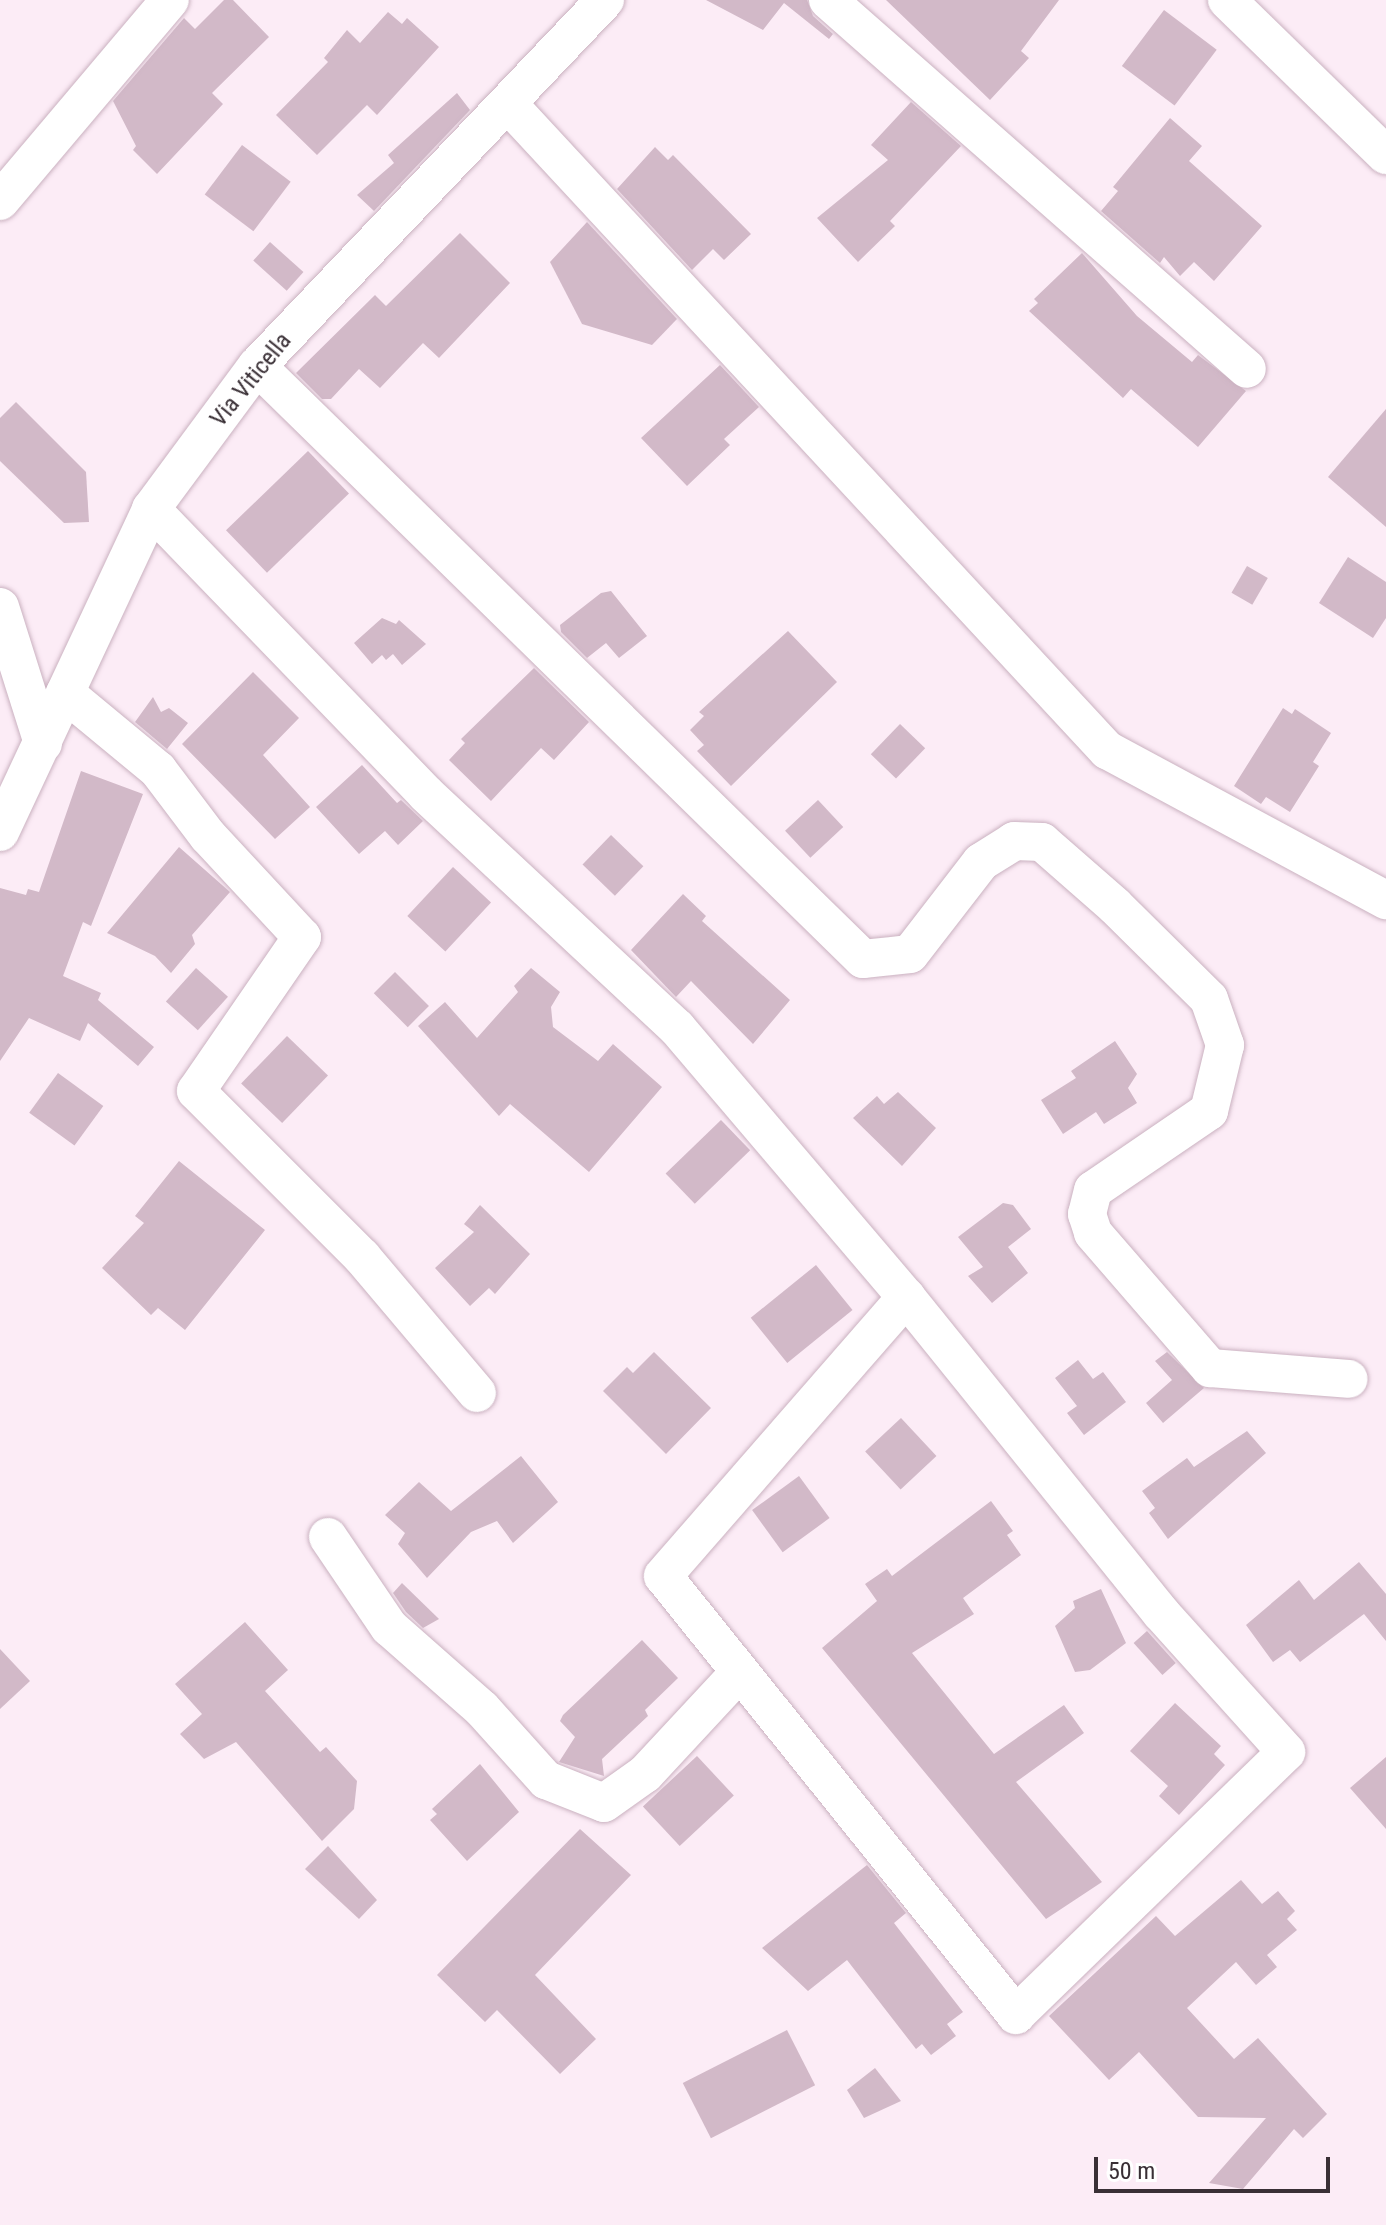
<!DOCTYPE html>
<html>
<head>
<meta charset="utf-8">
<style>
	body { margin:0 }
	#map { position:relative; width:1386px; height:2225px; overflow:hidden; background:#fcecf6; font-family:"Roboto Condensed",sans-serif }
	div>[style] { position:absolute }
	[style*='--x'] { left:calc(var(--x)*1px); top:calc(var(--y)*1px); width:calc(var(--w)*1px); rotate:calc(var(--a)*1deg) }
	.building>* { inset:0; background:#d2b9c8; transform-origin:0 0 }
	.roads { filter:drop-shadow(0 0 2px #cab1c0) drop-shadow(0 0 2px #cab1c0) }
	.street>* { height:38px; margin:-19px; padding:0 19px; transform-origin:19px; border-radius:19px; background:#fff }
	span { translate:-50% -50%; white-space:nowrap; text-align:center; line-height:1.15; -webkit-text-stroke:7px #fff; paint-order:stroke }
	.street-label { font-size:24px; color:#392f35 }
	.scale { position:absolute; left:1094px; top:2157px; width:236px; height:36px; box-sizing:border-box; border:4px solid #392f35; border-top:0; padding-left:10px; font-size:24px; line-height:28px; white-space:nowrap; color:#392f35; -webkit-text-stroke:6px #fff; paint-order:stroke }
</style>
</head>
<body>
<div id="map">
	<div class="building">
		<i style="clip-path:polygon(224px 0,233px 0,269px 37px,212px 93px,223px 104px,157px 174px,133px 150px,136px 146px,113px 101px,184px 18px,195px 29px)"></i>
		<i style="clip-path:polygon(706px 0,807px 0,813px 16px,833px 34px,829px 39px,784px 3px,763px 30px)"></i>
		<i style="clip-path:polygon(886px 0,1059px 0,1021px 51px,1029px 58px,990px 100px)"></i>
		<i style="left:1164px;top:10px;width:66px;height:70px;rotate:37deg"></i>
		<i style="clip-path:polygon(388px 12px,402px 24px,407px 18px,439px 47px,377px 115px,367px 105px,317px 155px,276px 115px,328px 62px,324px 58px,347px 30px,360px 43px)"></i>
		<i style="clip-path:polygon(457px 93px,470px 110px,374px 211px,357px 195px,394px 163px,388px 155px)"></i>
		<i style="clip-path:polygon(911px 102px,961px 146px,890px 221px,895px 226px,858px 262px,817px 218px,888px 160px,871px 145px)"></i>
		<i style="clip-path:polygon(1170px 118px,1202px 146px,1189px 161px,1262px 226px,1214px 281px,1194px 262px,1180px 276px,1164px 257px,1160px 263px,1101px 211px,1118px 191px,1113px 187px)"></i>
		<i style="left:242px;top:145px;width:61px;height:62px;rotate:37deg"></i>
		<i style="clip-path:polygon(655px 147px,668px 160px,673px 155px,751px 234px,724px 260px,713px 249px,692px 270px,617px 189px)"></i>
		<i style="clip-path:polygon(587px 222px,677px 319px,652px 345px,582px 324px,550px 262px)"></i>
		<i style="clip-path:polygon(460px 233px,510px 283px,439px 358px,423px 343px,380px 388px,359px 369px,331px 399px,322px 399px,296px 373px,375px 295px,386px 306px)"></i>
		<i style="left:270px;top:242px;width:45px;height:25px;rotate:42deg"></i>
		<i style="clip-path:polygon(1082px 253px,1137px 316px,1192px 362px,1198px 355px,1246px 391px,1198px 447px,1131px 389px,1123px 398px,1029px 311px,1038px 303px,1034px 299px)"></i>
		<i style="clip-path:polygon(720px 365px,759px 407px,724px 439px,730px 445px,687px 486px,641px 438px)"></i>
		<i style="clip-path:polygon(16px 402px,86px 472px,89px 522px,64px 523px,0 461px,0 418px)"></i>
		<i style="clip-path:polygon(1386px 409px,1386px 527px,1328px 477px)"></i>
		<i style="left:308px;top:451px;width:59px;height:114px;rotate:46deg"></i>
		<i style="clip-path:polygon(1348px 557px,1386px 582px,1386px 618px,1373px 638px,1319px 603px)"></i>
		<i style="left:1247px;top:566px;width:24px;height:31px;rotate:30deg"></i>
		<i style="clip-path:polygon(611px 591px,647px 636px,619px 658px,606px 643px,587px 658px,561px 632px,560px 625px,601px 593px)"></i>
		<i style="clip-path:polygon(382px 618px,396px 624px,399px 620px,426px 644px,402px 665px,393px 654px,386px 660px,382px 655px,372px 664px,354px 643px)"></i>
		<i style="clip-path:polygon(788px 631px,837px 682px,731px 786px,697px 751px,704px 745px,690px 730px,704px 716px,699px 712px)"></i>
		<i style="clip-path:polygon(534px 668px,589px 722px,554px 760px,541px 748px,491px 801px,449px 760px,465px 743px,461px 739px)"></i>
		<i style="clip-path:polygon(253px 672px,299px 718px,263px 755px,310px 807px,275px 839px,182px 744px)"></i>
		<i style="clip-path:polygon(153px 697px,161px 712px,169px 708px,188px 723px,167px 749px,135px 722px)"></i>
		<i style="clip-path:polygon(1283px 708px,1292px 714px,1295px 709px,1331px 733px,1313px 762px,1319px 766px,1290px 812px,1266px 797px,1261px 804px,1234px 786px)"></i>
		<i style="left:900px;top:724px;width:35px;height:42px;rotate:44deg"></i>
		<i style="clip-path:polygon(362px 765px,397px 803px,401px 800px,423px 821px,398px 845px,385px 831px,359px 854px,316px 807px)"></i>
		<i style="clip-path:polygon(81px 771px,143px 794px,91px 926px,83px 922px,63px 976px,101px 993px,98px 1000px,154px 1047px,138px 1066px,88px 1023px,80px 1041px,29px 1018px,0 1061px,0 888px,26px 895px,28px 889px,39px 892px)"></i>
		<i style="left:818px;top:800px;width:37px;height:45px;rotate:47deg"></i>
		<i style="left:611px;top:835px;width:45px;height:41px;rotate:44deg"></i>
		<i style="clip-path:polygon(179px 847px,230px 892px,192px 935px,195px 944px,171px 973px,155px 956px,107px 933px)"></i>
		<i style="left:453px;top:867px;width:52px;height:67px;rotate:43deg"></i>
		<i style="clip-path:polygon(683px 894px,706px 916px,702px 921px,790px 1000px,753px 1044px,691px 981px,676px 997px,631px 950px)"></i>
		<i style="left:196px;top:968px;width:43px;height:45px;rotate:42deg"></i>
		<i style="clip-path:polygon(531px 968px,560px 992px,551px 1007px,553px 1027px,598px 1061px,613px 1044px,662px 1087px,589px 1172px,510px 1104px,499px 1116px,418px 1026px,445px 1002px,477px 1038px,518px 992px,514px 986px)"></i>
		<i style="left:395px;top:972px;width:48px;height:30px;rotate:45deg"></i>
		<i style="left:287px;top:1036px;width:57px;height:66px;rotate:44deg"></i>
		<i style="clip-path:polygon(1115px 1041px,1137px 1074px,1128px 1088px,1137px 1103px,1104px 1124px,1096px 1112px,1063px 1134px,1041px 1100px,1076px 1078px,1071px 1071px)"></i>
		<i style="left:58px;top:1073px;width:56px;height:49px;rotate:36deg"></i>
		<i style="clip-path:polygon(898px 1092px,936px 1128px,902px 1166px,853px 1118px,877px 1096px,884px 1104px)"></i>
		<i style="left:721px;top:1120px;width:42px;height:77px;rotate:46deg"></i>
		<i style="clip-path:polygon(179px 1161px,265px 1230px,185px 1330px,158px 1308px,151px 1315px,102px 1268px,144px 1223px,135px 1216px)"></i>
		<i style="clip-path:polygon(1003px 1203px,1013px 1205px,1031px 1229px,1008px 1247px,1028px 1273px,992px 1303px,968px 1276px,983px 1267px,958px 1237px)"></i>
		<i style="clip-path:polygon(480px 1205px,530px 1254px,495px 1294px,489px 1288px,470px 1306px,435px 1268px,474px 1232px,464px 1224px)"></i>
		<i style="left:816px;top:1265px;width:58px;height:84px;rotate:51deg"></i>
		<i style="clip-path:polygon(654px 1352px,711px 1408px,666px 1454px,603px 1391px,627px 1367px,633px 1373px)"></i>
		<i style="clip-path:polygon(1167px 1352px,1204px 1388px,1163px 1423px,1146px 1403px,1172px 1380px,1155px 1361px)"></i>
		<i style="clip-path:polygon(1078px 1360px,1093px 1379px,1103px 1372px,1126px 1402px,1084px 1435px,1067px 1413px,1077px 1406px,1055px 1378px)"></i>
		<i style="left:901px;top:1418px;width:52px;height:49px;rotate:47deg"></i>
		<i style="clip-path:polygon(1247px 1431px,1266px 1453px,1168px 1539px,1149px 1513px,1155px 1508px,1142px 1491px,1187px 1458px,1194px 1467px)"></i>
		<i style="clip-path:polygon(521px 1456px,558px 1502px,513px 1543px,497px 1521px,471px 1532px,427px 1578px,398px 1544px,405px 1533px,385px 1515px,419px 1482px,451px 1511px)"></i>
		<i style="left:799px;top:1476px;width:52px;height:58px;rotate:54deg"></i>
		<i style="clip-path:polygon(991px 1501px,1013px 1531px,1007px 1535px,1021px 1555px,963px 1598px,974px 1614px,912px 1653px,994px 1754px,1064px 1705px,1084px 1733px,1016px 1782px,1102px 1882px,1046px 1919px,822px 1648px,877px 1601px,865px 1584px,887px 1569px,892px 1576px)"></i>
		<i style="clip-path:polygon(1359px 1562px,1386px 1594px,1386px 1641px,1364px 1614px,1300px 1662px,1290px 1650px,1273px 1662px,1246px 1625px,1299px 1580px,1314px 1600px)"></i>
		<i style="clip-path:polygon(402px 1583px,439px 1619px,423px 1628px,406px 1612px,393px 1593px)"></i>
		<i style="clip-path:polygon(1101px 1589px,1126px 1643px,1090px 1670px,1075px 1672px,1055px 1626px,1075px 1608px,1073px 1601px)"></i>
		<i style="clip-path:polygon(245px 1622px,288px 1670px,265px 1691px,320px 1752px,326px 1747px,357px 1781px,354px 1809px,322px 1841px,236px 1742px,204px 1759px,180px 1734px,202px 1714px,175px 1684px)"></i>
		<i style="left:1147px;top:1631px;width:43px;height:18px;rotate:48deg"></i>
		<i style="clip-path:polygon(642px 1640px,678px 1678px,645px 1710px,648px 1716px,602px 1759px,604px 1776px,559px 1762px,575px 1737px,560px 1721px,563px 1715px)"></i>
		<i style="clip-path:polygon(0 1649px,30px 1681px,0 1709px)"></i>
		<i style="clip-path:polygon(1175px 1703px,1221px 1746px,1214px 1754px,1225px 1765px,1179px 1815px,1159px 1796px,1168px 1786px,1130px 1751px)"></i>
		<i style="left:697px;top:1756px;width:54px;height:74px;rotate:47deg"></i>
		<i style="clip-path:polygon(1386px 1757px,1386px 1829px,1350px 1788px)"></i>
		<i style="clip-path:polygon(480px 1764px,519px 1812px,467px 1861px,430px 1820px,437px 1814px,432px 1809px)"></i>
		<i style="clip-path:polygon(580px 1829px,631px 1875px,535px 1975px,596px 2039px,560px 2074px,497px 2010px,485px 2022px,437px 1975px)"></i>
		<i style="clip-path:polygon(328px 1846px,377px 1900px,359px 1919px,305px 1869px)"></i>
		<i style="clip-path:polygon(867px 1865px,906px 1913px,894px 1923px,963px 2012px,947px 2024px,956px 2036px,931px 2055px,922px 2044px,916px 2049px,847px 1960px,808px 1991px,762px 1948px)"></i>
		<i style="clip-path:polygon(1241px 1880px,1262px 1904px,1278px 1891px,1295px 1911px,1287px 1919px,1297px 1930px,1267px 1955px,1277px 1967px,1256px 1985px,1236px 1962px,1187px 2008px,1234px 2059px,1258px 2038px,1327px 2114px,1303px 2138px,1294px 2129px,1243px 2189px,1209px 2183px,1266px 2118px,1198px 2117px,1139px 2052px,1109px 2080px,1049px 2016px,1156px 1916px,1175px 1936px)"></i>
		<i style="left:787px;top:2030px;width:62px;height:117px;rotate:63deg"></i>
		<i style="clip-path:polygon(875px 2068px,901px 2101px,864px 2118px,847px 2090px)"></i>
	</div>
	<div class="roads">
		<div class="street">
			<i style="--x:828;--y:0;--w:558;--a:41.37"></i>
			<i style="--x:1227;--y:0;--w:222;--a:44.3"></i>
			<i style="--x:509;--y:105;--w:880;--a:47.17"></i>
			<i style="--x:1107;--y:750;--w:317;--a:28.3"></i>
			<i style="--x:0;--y:201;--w:263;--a:-49.8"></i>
			<i style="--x:257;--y:366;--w:848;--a:44.38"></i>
			<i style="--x:863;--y:959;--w:47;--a:-6.1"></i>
			<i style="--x:910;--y:954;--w:116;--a:-52.3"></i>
			<i style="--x:981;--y:862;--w:39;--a:-32"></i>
			<i style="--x:1014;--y:841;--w:28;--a:2"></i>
			<i style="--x:1042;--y:842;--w:97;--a:41.2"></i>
			<i style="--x:1115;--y:906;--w:132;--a:44.7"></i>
			<i style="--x:1209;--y:999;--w:49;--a:70.8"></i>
			<i style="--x:1225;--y:1045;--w:68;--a:103.6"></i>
			<i style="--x:1209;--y:1111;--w:140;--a:145.7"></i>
			<i style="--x:1093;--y:1190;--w:25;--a:104"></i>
			<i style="--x:1087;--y:1214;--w:20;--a:72"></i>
			<i style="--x:1093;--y:1233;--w:179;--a:49.1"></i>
			<i style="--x:1210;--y:1368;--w:139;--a:4.5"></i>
			<i style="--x:151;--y:509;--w:396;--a:46"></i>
			<i style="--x:426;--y:794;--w:343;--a:43"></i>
			<i style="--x:677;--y:1028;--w:353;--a:49.6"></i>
			<i style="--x:906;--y:1297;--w:406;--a:51.1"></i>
			<i style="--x:1161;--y:1613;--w:187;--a:48"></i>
			<i style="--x:1286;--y:1752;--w:377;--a:135.8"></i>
			<i style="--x:1016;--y:2015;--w:563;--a:-128.8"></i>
			<i style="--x:663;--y:1576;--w:370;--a:-48.9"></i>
			<i style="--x:0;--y:607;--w:143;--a:72.5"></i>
			<i style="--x:65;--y:693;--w:121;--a:39.6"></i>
			<i style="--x:158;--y:770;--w:83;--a:52.9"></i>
			<i style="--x:208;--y:836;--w:138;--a:47.1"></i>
			<i style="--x:302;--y:937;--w:187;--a:124.5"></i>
			<i style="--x:196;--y:1091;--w:235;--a:45"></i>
			<i style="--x:362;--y:1257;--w:178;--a:49.8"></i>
			<i style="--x:0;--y:832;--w:357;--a:-64.9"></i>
			<i style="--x:151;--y:509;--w:178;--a:-53.5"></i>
			<i style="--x:257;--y:366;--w:505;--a:-46.44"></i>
			<i style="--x:328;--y:1537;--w:109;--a:55.9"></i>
			<i style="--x:389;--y:1627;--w:124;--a:41.4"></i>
			<i style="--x:482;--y:1709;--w:96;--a:48"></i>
			<i style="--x:546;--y:1780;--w:62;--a:21.6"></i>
			<i style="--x:604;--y:1803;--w:50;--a:-35.3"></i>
			<i style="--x:645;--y:1774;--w:137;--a:-47.1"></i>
		</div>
	</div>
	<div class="street-label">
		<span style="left:251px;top:380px;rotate:-51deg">Via Viticella</span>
	</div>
	<div class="scale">50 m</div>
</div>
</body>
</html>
